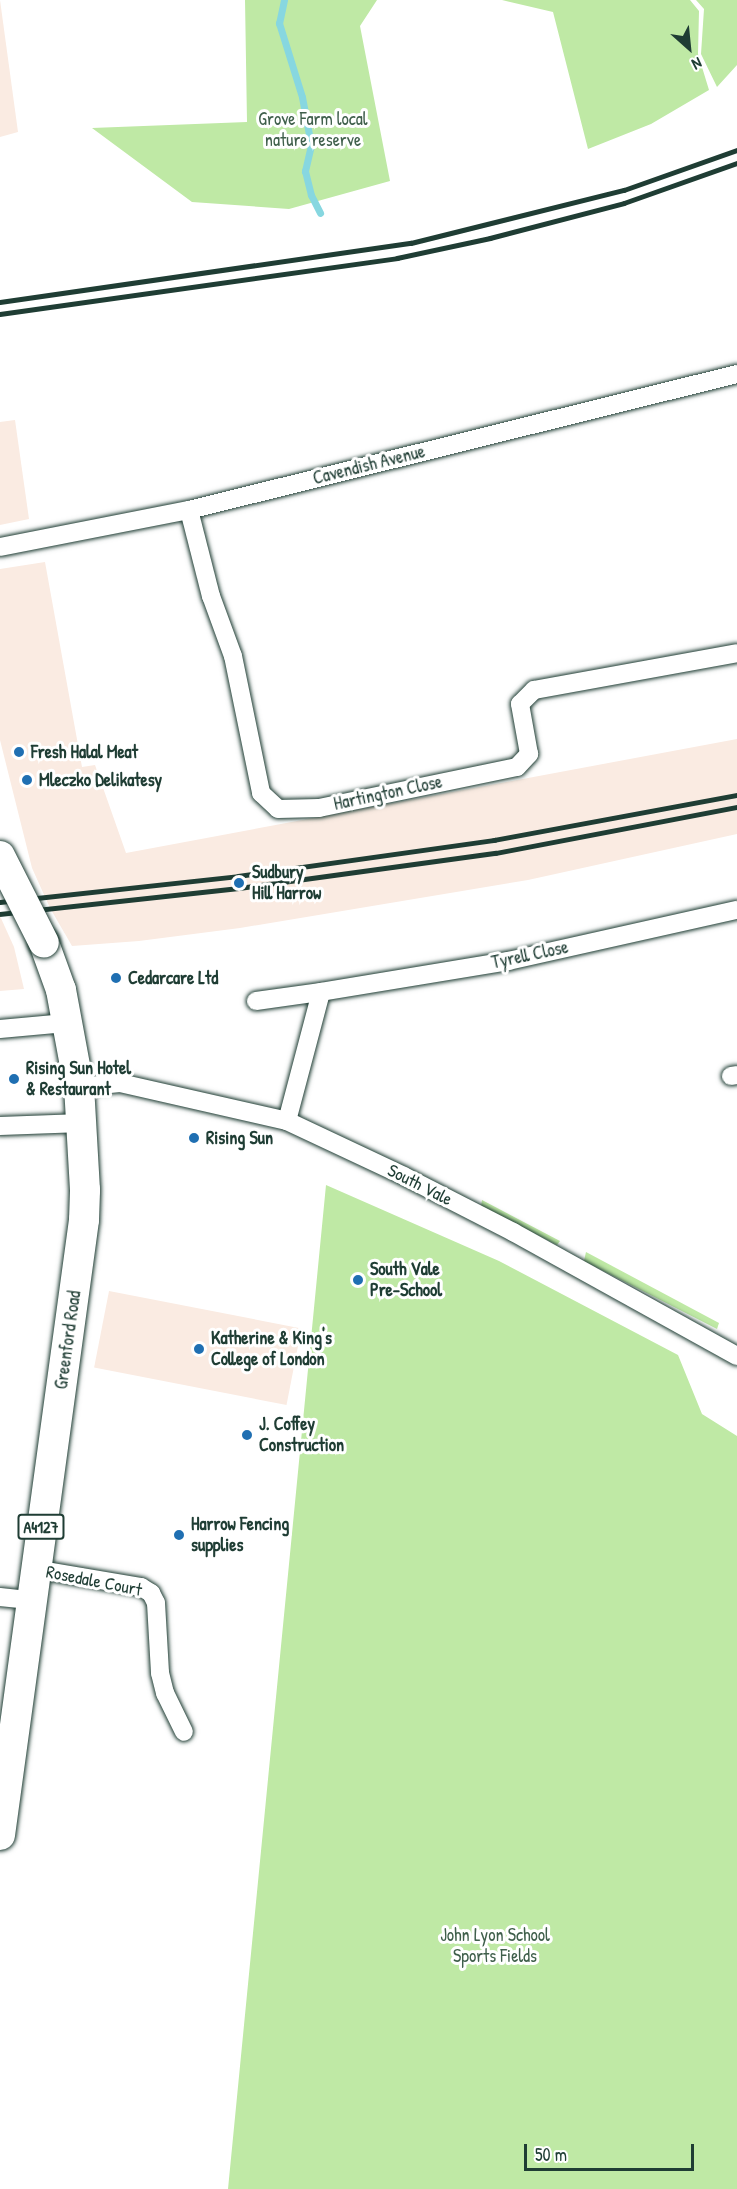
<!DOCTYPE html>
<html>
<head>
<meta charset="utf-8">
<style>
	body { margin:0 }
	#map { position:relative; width:737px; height:2189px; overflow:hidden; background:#fff; font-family:"Patrick Hand",sans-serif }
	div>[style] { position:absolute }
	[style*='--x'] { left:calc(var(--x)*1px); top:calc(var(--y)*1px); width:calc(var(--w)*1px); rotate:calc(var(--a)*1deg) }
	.built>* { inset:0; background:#faebe2; transform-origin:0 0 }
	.green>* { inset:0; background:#bfe9a5 }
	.stream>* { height:7px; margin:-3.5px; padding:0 3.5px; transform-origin:3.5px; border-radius:3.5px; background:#87d7e0 }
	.roads { filter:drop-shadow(0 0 2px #1f3d34) drop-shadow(0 0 2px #1f3d34) }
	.minor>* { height:18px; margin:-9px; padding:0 9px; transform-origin:9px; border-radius:9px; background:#fff }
	.primary>* { height:30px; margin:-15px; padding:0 15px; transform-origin:15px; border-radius:15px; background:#fff }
	.rail>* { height:4.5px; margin:-2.25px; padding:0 2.25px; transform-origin:2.25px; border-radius:2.25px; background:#1f3d34 }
	.bridges { filter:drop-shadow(0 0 2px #1f3d34) drop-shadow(0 0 2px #1f3d34) }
	.primary-bridge>* { height:30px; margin:-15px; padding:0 15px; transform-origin:15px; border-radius:15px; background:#fff }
	.dots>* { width:16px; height:16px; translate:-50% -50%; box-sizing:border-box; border:3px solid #fff; border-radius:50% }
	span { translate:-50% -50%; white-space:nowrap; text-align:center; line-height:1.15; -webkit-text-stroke:6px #fff; paint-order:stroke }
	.shield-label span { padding:2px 4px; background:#fff; border:2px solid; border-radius:4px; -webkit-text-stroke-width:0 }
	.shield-label { font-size:16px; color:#1f3d34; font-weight:700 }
	.park-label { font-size:18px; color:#3f5f4b }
	.street-label { font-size:18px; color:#1f3d34 }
	.poi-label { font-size:18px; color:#1f3d34; font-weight:700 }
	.left { translate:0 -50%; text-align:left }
	.north { position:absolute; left:659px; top:18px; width:60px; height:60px; -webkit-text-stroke:4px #fff; paint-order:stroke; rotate:153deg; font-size:16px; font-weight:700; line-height:24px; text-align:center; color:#1f3d34 }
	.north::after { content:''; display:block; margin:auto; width:21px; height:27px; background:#1f3d34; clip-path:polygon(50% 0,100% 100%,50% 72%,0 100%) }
	.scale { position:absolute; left:524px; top:2144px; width:170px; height:27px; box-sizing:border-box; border:3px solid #1f3d34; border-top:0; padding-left:8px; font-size:18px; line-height:21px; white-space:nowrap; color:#1f3d34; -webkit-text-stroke:4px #fff; paint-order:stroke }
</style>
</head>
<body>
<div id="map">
	<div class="built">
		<i style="clip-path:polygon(0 0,18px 132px,0 137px)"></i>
		<i style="clip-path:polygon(15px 420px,29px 519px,0 525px,0 422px)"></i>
		<i style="clip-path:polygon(45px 562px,82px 767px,95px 765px,126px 853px,737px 739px,737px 834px,528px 880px,240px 928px,139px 941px,72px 946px,50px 908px,32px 868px,0 740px,0 569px)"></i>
		<i style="clip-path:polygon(0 916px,14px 947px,24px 989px,0 991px)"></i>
		<i style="left:109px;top:1291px;width:196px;height:78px;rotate:11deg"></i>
	</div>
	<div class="green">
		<i style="clip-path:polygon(245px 0,377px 0,360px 26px,390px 181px,289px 209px,192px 202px,92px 128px,247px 122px)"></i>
		<i style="clip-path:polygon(502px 0,690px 0,699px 11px,698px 54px,709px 90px,651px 124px,588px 149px,553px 12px)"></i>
		<i style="clip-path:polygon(696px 0,737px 0,737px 65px,717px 87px,701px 54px,704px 9px)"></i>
		<i style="clip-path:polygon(326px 1185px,499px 1261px,678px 1355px,702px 1414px,737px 1436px,737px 2189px,228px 2189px)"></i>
		<i style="clip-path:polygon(482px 1200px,560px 1241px,557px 1245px,481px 1206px)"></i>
		<i style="clip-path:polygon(586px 1252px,719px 1323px,717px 1329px,584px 1261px)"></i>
	</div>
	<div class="stream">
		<i style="--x:284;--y:0;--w:24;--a:102"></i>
		<i style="--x:279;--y:23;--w:77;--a:72.7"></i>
		<i style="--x:302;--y:97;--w:49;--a:79.4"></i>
		<i style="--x:311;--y:145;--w:27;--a:103"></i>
		<i style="--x:305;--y:171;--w:25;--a:76"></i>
		<i style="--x:311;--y:195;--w:20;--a:63"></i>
	</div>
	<div class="roads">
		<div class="minor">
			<i style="--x:189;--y:510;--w:89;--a:75.7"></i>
			<i style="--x:211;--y:596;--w:64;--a:69.9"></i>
			<i style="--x:233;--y:656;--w:140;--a:78.4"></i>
			<i style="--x:261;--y:793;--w:23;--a:43"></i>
			<i style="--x:278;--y:809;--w:41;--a:-1.4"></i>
			<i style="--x:319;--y:808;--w:202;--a:-11.7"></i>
			<i style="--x:517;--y:767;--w:18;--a:-47"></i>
			<i style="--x:529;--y:754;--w:51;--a:-100.2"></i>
			<i style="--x:520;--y:704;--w:20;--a:-45"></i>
			<i style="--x:534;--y:690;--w:206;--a:-10.3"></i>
			<i style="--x:0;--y:547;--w:193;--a:-11.1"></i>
			<i style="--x:189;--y:510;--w:565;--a:-13.94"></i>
			<i style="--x:256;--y:1001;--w:66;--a:-7.9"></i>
			<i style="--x:0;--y:1029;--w:66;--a:-5.2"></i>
			<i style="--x:731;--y:1076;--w:6;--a:-9"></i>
			<i style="--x:79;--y:1087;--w:41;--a:-5.6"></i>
			<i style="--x:120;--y:1083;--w:171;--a:12.8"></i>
			<i style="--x:287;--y:1121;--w:129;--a:25.2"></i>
			<i style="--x:404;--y:1176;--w:123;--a:27.2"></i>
			<i style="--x:513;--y:1232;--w:256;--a:29"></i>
			<i style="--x:287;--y:1121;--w:133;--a:-75.2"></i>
			<i style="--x:321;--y:992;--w:190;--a:-9.4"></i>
			<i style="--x:508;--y:961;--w:235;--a:-12.6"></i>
			<i style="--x:0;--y:1126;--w:82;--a:-2.1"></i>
			<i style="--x:35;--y:1569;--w:108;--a:9.6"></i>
			<i style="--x:141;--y:1587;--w:12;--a:31"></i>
			<i style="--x:151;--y:1593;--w:11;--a:63"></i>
			<i style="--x:156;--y:1603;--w:70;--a:86.7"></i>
			<i style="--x:160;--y:1673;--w:21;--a:76"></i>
			<i style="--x:165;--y:1693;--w:43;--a:64"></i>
			<i style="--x:0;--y:1597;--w:30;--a:6"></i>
		</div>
		<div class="primary">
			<i style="--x:0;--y:1835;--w:621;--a:-82.22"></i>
			<i style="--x:84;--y:1220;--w:30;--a:-88"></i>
			<i style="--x:85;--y:1190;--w:103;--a:-93.3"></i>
			<i style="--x:79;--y:1087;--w:99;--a:-100.5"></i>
			<i style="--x:61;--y:990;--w:50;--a:-109.9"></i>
		</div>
	</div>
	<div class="rail">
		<i style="--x:0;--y:302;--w:415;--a:-8.2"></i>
		<i style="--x:411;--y:243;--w:219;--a:-14"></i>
		<i style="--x:624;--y:190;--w:120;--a:-19.5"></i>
		<i style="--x:0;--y:314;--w:401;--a:-8"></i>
		<i style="--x:397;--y:258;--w:95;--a:-12.1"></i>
		<i style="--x:490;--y:238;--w:138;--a:-14.6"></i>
		<i style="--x:624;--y:203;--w:120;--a:-19.5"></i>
		<i style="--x:0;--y:902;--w:239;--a:-6.2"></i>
		<i style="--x:238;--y:876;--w:259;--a:-8"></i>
		<i style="--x:494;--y:840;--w:247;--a:-10.5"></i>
		<i style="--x:0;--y:914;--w:240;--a:-6.2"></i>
		<i style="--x:239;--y:888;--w:259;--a:-7.8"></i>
		<i style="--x:496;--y:853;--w:245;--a:-10.8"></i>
	</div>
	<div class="bridges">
		<div class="primary-bridge">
			<i style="--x:0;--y:856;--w:97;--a:63.2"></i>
		</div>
	</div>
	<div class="dots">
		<i style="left:19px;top:752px;background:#1f6fb2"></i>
		<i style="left:27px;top:780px;background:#1f6fb2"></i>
		<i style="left:239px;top:883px;background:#1f6fb2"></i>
		<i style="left:116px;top:978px;background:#1f6fb2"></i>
		<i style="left:14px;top:1079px;background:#1f6fb2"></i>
		<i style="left:194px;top:1138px;background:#1f6fb2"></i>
		<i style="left:358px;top:1280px;background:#1f6fb2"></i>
		<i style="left:199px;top:1349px;background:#1f6fb2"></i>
		<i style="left:247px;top:1435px;background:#1f6fb2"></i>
		<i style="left:179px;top:1535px;background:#1f6fb2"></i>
	</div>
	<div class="shield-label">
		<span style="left:41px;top:1527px">A4127</span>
	</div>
	<div class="park-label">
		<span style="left:313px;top:130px">Grove Farm local<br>nature reserve</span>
		<span style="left:495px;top:1946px">John Lyon School<br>Sports Fields</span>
	</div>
	<div class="street-label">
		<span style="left:369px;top:465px;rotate:-14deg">Cavendish Avenue</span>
		<span style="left:388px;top:793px;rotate:-12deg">Hartington Close</span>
		<span style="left:530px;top:955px;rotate:-12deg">Tyrell Close</span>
		<span style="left:420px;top:1185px;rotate:27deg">South Vale</span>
		<span style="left:68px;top:1340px;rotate:-82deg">Greenford Road</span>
		<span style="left:94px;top:1581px;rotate:11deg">Rosedale Court</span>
	</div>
	<div class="poi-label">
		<span class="left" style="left:31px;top:752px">Fresh Halal Meat</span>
		<span class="left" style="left:39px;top:780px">Mleczko Delikatesy</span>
		<span class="left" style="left:252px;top:883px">Sudbury<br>Hill Harrow</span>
		<span class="left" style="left:128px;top:978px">Cedarcare Ltd</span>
		<span class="left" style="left:26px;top:1079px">Rising Sun Hotel<br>&amp; Restaurant</span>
		<span class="left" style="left:206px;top:1138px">Rising Sun</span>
		<span class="left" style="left:370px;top:1280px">South Vale<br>Pre-School</span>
		<span class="left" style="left:211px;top:1349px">Katherine &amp; King's<br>College of London</span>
		<span class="left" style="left:259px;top:1435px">J. Coffey<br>Construction</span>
		<span class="left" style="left:191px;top:1535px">Harrow Fencing<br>supplies</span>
	</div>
	<div class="north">N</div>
	<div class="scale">50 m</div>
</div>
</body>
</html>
